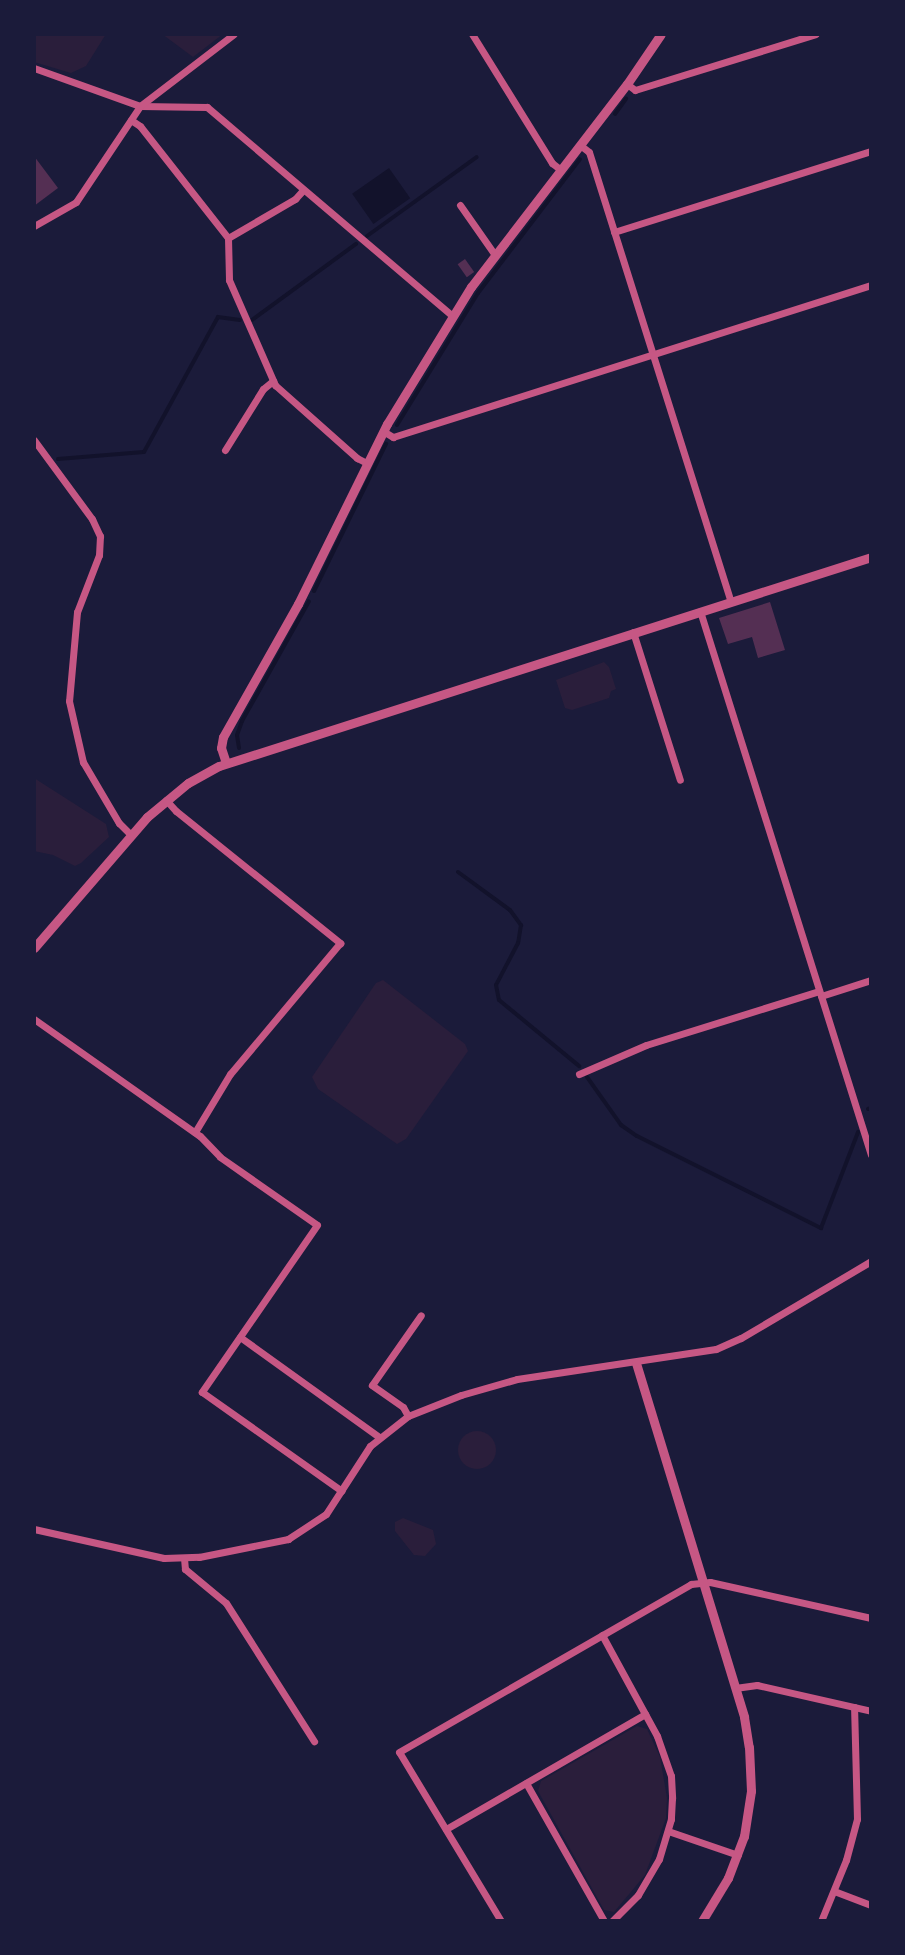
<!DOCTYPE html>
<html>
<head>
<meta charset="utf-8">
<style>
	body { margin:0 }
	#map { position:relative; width:905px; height:1955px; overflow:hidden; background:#1b1b3a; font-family:"Noto Sans",sans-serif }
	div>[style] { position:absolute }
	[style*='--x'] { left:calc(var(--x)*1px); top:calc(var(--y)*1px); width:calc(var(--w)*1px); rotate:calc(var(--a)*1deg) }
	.green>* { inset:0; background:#2a1e3b }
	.round { border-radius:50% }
	.water>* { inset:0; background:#12122b; transform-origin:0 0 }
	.stream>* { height:4px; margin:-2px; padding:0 2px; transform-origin:2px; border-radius:2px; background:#12122b }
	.building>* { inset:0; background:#542f53; transform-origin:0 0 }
	.minor>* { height:7px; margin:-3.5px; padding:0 3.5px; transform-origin:3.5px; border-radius:3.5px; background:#c65784 }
	.tertiary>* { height:9px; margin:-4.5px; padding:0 4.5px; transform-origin:4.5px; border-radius:4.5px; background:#c65784 }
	span { translate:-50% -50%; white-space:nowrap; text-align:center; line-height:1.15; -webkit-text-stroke:7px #1b1b3a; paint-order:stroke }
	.frame { position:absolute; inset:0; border:36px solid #1b1b3a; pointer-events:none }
</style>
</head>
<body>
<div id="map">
	<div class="green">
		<i style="clip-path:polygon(34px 34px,106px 34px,86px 66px,71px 73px,34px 62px)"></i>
		<i style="clip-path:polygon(162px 34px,223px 34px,193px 57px)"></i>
		<i style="clip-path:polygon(604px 662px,609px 667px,616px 689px,611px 691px,609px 698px,572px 710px,565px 708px,556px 680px)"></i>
		<i style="clip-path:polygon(34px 778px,106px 824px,109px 837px,81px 863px,75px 866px,53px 855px,34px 851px)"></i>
		<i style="clip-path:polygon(383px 980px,465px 1044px,468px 1051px,406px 1139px,397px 1144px,318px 1089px,312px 1077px,376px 983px)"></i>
		<i class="round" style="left:458px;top:1431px;width:38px;height:38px"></i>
		<i style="clip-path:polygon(403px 1518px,433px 1530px,436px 1544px,425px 1556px,414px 1555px,395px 1531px,395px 1522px)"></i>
		<i style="clip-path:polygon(637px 1726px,647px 1729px,660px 1757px,667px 1798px,666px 1818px,645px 1875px,614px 1912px,604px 1910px,538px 1791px,541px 1781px)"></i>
	</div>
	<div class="water">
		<i style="left:389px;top:168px;width:37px;height:45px;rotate:55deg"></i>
	</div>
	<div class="stream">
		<i style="--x:615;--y:114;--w:19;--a:-54"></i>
		<i style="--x:367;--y:236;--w:135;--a:-35.7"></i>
		<i style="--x:252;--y:320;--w:129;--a:-36.2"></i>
		<i style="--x:397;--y:425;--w:155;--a:-58.5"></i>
		<i style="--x:478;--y:293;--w:168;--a:-52.7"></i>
		<i style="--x:58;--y:459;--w:86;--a:-4.7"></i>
		<i style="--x:144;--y:452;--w:154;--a:-61.3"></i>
		<i style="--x:218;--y:317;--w:22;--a:8"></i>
		<i style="--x:314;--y:591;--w:164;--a:-63.9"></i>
		<i style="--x:239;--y:748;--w:13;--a:-99"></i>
		<i style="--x:237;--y:735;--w:15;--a:-70"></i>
		<i style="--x:242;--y:721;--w:137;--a:-60.8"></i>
		<i style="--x:458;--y:872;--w:64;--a:36.2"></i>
		<i style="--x:510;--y:910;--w:19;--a:54"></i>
		<i style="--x:521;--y:925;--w:18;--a:99"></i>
		<i style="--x:518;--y:943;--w:47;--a:117.6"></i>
		<i style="--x:496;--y:985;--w:15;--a:79"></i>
		<i style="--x:499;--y:1000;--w:104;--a:39.5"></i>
		<i style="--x:587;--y:1077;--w:59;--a:54.7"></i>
		<i style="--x:621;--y:1125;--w:19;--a:35"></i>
		<i style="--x:637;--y:1136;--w:206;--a:26.6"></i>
		<i style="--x:821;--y:1228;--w:103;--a:-68.9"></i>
		<i style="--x:868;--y:1109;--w:3;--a:-18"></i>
	</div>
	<div class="building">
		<i style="clip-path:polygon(34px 156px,58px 188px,34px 206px)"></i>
		<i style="left:465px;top:259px;width:16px;height:9px;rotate:55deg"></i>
		<i style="clip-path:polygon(770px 602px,785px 650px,758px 658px,752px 637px,728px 644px,719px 618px)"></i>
	</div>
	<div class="minor">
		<i style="--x:472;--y:34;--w:152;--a:58.2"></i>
		<i style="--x:552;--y:163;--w:11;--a:38"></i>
		<i style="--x:34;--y:68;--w:113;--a:19.7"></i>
		<i style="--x:140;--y:106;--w:67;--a:0.9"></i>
		<i style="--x:207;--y:107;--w:323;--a:40.4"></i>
		<i style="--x:627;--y:84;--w:10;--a:37"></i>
		<i style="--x:635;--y:90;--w:189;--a:-17.2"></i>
		<i style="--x:131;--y:120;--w:11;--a:34"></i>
		<i style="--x:140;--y:126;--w:142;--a:51.8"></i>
		<i style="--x:228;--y:238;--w:42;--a:88.6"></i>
		<i style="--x:229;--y:280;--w:115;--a:66.3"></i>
		<i style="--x:275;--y:385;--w:110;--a:41.7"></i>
		<i style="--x:357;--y:458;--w:11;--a:27"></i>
		<i style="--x:580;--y:145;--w:11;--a:38"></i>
		<i style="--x:589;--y:152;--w:471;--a:72.5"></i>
		<i style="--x:460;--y:205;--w:61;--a:55"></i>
		<i style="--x:34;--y:226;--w:48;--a:-29.7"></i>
		<i style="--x:76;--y:202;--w:115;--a:-56.3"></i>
		<i style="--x:140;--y:106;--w:118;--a:-37.5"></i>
		<i style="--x:614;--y:232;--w:269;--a:-17.5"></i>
		<i style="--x:228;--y:238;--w:78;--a:-30.2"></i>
		<i style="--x:295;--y:199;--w:12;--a:-48"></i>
		<i style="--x:383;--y:431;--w:12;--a:31"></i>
		<i style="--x:393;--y:437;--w:502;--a:-17.64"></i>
		<i style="--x:34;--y:440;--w:98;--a:53.7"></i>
		<i style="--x:92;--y:519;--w:19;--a:65"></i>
		<i style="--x:100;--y:536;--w:19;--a:93"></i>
		<i style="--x:99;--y:555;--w:61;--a:111.1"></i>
		<i style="--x:77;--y:612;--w:89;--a:95.1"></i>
		<i style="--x:69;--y:701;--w:63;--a:77.1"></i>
		<i style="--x:83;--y:762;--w:71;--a:59.5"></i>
		<i style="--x:119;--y:823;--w:17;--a:45"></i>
		<i style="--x:225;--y:450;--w:72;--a:-58.1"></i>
		<i style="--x:263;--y:389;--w:13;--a:-39"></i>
		<i style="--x:700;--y:611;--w:570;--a:72.55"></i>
		<i style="--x:633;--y:632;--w:155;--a:72.4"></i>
		<i style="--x:166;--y:800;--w:15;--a:48"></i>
		<i style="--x:176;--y:811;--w:211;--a:38.8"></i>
		<i style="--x:340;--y:943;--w:171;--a:130"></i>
		<i style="--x:230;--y:1074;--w:68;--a:121.1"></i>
		<i style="--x:821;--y:996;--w:52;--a:-17.7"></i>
		<i style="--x:34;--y:1019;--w:203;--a:35.2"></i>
		<i style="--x:200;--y:1136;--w:29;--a:46"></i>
		<i style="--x:220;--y:1157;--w:118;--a:35"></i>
		<i style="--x:317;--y:1225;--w:203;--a:124.6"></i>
		<i style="--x:202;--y:1392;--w:171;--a:35.3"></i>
		<i style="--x:579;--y:1074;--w:73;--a:-23.4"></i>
		<i style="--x:646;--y:1045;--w:181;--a:-17.3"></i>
		<i style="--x:240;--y:1337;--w:171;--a:35.7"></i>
		<i style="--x:408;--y:1416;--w:10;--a:-119"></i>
		<i style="--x:403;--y:1407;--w:38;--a:-145"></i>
		<i style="--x:372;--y:1385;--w:85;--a:-55"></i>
		<i style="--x:34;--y:1529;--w:133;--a:12.6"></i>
		<i style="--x:164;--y:1558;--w:35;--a:-2"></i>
		<i style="--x:199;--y:1557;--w:91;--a:-11.4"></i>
		<i style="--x:288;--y:1539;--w:45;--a:-33.3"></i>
		<i style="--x:326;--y:1514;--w:81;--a:-57.1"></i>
		<i style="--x:370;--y:1446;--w:48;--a:-38.3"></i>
		<i style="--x:408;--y:1416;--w:57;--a:-21.6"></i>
		<i style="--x:461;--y:1395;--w:58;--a:-15.9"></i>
		<i style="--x:517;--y:1379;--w:201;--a:-8.6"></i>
		<i style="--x:716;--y:1349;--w:27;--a:-24"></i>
		<i style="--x:741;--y:1338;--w:151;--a:-30.6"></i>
		<i style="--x:184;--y:1558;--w:11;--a:85"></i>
		<i style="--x:185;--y:1569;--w:53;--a:39.7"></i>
		<i style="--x:226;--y:1603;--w:164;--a:57.5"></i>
		<i style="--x:602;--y:1635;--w:115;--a:61.4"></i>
		<i style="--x:657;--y:1736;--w:42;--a:70.7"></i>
		<i style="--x:671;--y:1776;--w:22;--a:87"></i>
		<i style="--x:672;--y:1798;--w:21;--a:93"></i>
		<i style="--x:671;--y:1819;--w:42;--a:106.7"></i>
		<i style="--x:659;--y:1859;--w:42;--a:120.3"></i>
		<i style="--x:638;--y:1895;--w:37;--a:135"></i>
		<i style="--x:735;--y:1688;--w:22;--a:-8"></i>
		<i style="--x:757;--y:1685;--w:117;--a:12.8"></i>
		<i style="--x:526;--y:1783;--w:159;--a:60.5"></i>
		<i style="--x:446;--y:1829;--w:230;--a:-30"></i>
		<i style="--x:668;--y:1831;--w:74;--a:18.9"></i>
		<i style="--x:834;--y:1891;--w:40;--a:21"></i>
		<i style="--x:501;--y:1921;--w:197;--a:-121.1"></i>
		<i style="--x:399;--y:1752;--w:337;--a:-29.9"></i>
		<i style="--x:691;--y:1584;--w:19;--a:-6"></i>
		<i style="--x:710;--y:1582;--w:165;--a:12.6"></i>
		<i style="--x:821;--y:1921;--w:66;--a:-67.7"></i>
		<i style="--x:846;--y:1860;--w:42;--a:-75"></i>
		<i style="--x:857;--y:1819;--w:112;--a:-91.5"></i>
	</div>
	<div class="tertiary">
		<i style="--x:226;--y:763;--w:16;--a:-108"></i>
		<i style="--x:221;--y:748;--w:11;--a:-80"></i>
		<i style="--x:223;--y:737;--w:153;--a:-60.6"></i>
		<i style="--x:298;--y:604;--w:201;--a:-63.7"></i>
		<i style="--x:387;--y:424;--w:161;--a:-58.5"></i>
		<i style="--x:471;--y:287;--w:256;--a:-52.5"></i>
		<i style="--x:627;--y:84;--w:60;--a:-55.8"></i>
		<i style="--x:34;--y:948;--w:173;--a:-49.2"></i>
		<i style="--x:147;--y:817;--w:53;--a:-39.7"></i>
		<i style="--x:188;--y:783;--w:35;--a:-29"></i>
		<i style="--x:219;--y:766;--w:685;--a:-17.77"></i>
		<i style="--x:636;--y:1363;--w:370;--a:73"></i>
		<i style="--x:744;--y:1717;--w:30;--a:81"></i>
		<i style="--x:749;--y:1747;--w:44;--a:87.4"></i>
		<i style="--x:751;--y:1791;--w:46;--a:98.8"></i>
		<i style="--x:744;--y:1836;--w:45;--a:110.9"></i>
		<i style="--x:728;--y:1878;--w:50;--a:121.2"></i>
	</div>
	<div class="frame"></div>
</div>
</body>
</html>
